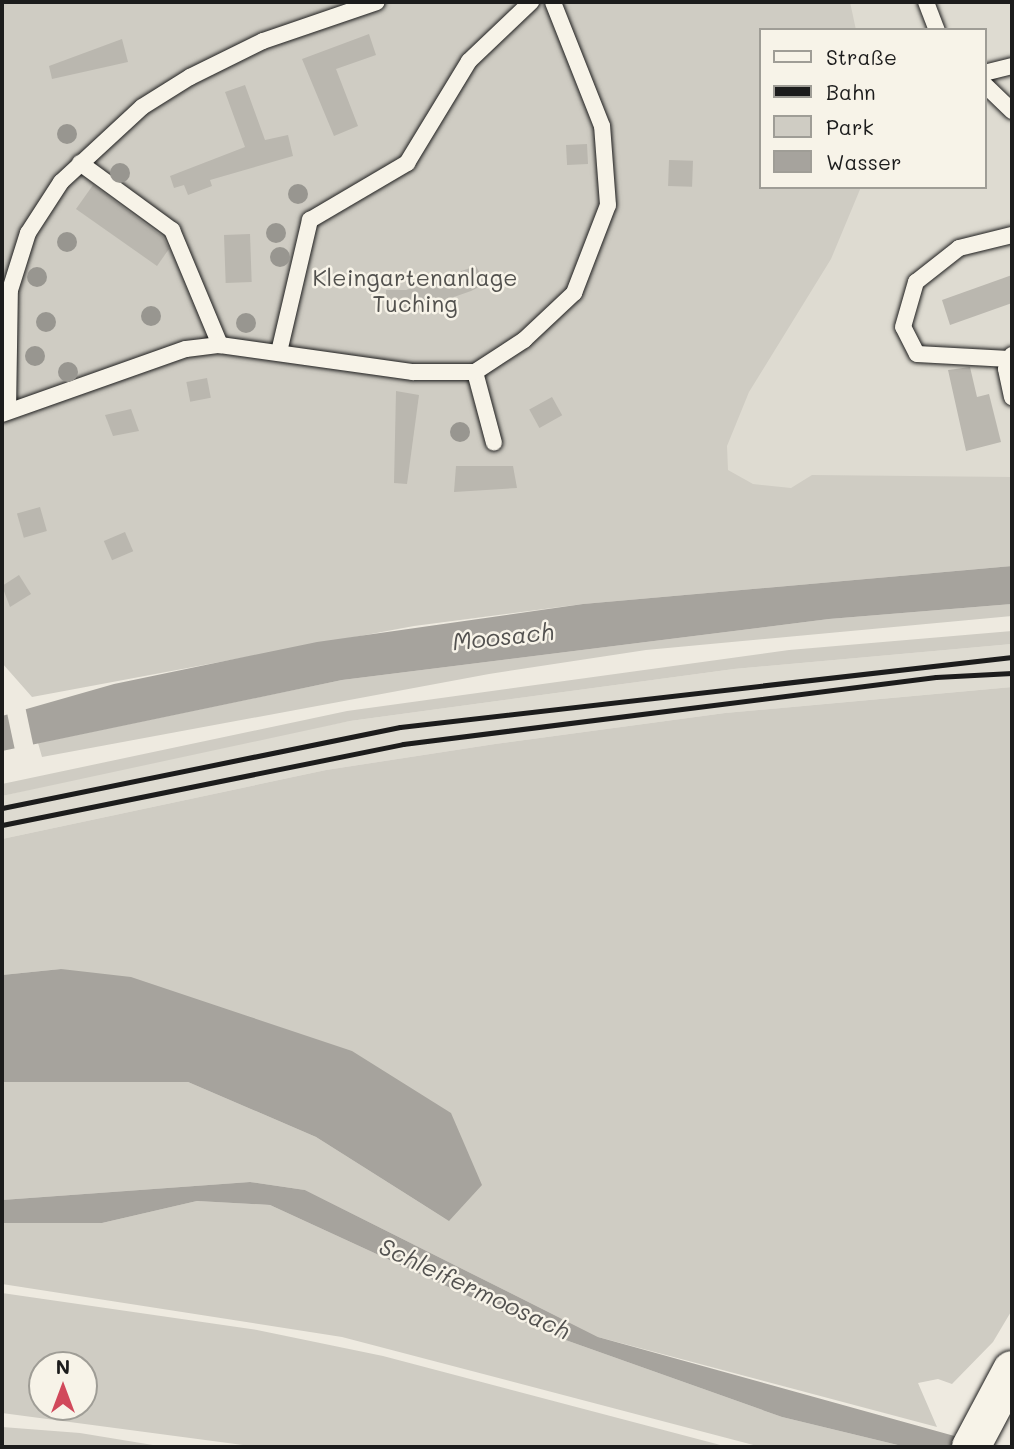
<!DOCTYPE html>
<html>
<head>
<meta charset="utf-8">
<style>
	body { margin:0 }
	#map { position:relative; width:1014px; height:1449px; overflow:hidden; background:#eeeae0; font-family:Mali,sans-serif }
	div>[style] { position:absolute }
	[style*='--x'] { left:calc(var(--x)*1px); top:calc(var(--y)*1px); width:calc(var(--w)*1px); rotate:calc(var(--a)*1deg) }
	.built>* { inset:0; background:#dedbd1 }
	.green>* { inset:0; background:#cfccc3 }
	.water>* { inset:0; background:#a6a39d }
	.pier>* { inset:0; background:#eeeae0; transform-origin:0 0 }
	.building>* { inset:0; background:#bab7af; transform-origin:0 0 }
	.roads { filter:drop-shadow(0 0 2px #1c1c1c) drop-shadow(0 0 2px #1c1c1c) }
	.lane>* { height:16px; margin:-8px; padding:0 8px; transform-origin:8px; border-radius:8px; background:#f7f3e8 }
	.primary>* { height:38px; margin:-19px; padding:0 19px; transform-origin:19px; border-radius:19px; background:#f7f3e8 }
	.rail>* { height:5px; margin:-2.5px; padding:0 2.5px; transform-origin:2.5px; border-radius:2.5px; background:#1c1c1c }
	.trees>* { width:20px; height:20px; margin:-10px; border-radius:50%; background:#989690 }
	span { translate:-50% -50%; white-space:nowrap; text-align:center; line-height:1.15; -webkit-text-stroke:5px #f7f3e8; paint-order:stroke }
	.park-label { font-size:23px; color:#52514e }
	.water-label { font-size:24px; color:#535250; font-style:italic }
	.frame { position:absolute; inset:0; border:4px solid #1c1c1c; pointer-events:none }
	.legend { position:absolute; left:759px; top:28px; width:228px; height:161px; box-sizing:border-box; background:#f7f3e8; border:2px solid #9f9d96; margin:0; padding:9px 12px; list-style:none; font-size:21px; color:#1c1c1c }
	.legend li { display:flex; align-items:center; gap:14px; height:35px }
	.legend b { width:35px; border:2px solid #9f9d96 }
	.north { position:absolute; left:28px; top:1351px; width:70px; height:70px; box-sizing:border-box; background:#f7f3e8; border:2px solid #9f9d96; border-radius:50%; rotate:0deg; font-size:19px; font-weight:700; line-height:28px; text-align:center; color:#1c1c1c }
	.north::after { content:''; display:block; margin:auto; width:24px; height:32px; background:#d1495b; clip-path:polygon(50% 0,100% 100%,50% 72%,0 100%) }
</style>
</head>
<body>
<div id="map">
	<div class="built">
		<i style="clip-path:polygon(807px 2px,1012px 2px,1012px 501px,700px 508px,802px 187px,984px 187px,984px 30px,808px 30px)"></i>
		<i style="clip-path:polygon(1012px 644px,1012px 687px,725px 713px,495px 744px,326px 770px,2px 839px,2px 796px,211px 747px,350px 721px,734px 669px)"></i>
	</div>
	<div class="green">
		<i style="clip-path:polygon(2px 2px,850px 2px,856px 30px,760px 30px,760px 187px,861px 187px,831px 259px,749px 392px,727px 446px,728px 470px,753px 484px,791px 488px,812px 475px,1012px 477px,1012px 566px,583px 604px,414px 626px,32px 697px,2px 663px)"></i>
		<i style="clip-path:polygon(1012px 604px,1012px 616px,646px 650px,489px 674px,42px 757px,38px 743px,342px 680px,829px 619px)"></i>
		<i style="clip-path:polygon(1012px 631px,1012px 644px,734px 669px,350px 721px,2px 796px,2px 784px,347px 711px,789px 650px)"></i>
		<i style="clip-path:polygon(1012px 687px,1012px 1310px,993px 1342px,952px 1384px,938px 1379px,918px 1383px,937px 1427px,598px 1337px,305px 1190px,250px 1182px,2px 1200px,2px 1082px,188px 1082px,316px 1137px,449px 1221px,61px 969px,2px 975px,2px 839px,326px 770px,495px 744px,725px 713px)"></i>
		<i style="clip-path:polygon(197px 1201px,270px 1205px,557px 1337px,782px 1417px,906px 1447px,761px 1447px,342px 1337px,2px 1284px,2px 1223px,102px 1223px)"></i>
		<i style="clip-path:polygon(evenodd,2px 1293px,257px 1330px,383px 1356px,728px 1447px,258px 1447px,2px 1413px,2px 1293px,42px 1365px,84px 1365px,84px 1407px,42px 1407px,42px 1365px)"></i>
		<i style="clip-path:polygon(2px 1427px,80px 1433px,165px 1447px,2px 1447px)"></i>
	</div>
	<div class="water">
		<i style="clip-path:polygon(1012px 566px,1012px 604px,829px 619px,342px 680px,2px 751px,2px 716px,114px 684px,317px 642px,583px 604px)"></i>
		<i style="clip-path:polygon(61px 969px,131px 977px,352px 1051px,451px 1113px,482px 1185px,449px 1221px,316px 1137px,188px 1082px,2px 1082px,2px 975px)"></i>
		<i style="clip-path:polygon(250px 1182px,305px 1190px,598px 1337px,994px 1447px,906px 1447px,782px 1417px,557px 1337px,270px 1205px,197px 1201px,102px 1223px,2px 1223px,2px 1200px)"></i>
	</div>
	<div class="pier">
		<i style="left:25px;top:706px;width:42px;height:19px;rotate:78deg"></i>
	</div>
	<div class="building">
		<i style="clip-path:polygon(369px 34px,376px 55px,336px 69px,358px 126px,334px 136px,302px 59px)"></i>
		<i style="clip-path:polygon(122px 39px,128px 62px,52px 79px,49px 66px)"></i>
		<i style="clip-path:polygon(245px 85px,265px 140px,288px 135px,293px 156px,210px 180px,212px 186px,188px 195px,184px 185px,174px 188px,170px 176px,245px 147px,225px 92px)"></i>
		<i style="left:587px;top:144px;width:20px;height:21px;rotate:87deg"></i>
		<i style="left:669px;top:160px;width:24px;height:26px;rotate:2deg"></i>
		<i style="clip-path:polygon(93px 185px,163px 237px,169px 249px,157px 266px,76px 209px)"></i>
		<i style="left:250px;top:234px;width:48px;height:26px;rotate:88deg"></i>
		<i style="clip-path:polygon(476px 266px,485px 284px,471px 291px,411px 312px,386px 313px,386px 290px,406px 290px)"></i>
		<i style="clip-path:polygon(1012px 275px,1012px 303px,950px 325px,942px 300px)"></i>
		<i style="clip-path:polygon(970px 367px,977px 397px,989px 394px,1001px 442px,966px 451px,948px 370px)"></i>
		<i style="left:207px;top:378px;width:20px;height:21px;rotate:79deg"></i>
		<i style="clip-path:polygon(396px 391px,419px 395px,407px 484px,394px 483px)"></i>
		<i style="left:552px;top:397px;width:21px;height:26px;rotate:61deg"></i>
		<i style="clip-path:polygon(131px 409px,139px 431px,113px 436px,105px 415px)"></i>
		<i style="clip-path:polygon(456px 466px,513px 466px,517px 488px,454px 492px)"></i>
		<i style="left:40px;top:507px;width:25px;height:24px;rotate:74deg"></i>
		<i style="left:125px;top:532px;width:21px;height:23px;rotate:67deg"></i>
		<i style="clip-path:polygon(19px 575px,31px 594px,10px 607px,2px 586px)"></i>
	</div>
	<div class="roads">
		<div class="lane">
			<i style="--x:926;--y:2;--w:30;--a:69"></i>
			<i style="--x:984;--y:73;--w:29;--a:-14"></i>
			<i style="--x:984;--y:84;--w:39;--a:44"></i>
			<i style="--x:80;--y:163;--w:114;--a:36.1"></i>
			<i style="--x:172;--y:230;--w:125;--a:67.3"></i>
			<i style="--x:279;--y:352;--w:136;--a:-76.8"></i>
			<i style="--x:310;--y:220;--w:113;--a:-30.4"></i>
			<i style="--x:407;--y:163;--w:119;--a:-58.7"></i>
			<i style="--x:469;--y:61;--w:86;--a:-43.6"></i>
			<i style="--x:1012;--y:355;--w:15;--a:113"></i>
			<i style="--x:1006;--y:369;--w:29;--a:78"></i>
			<i style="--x:1009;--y:359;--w:92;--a:-176.9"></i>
			<i style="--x:917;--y:354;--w:30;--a:-117"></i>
			<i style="--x:903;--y:327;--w:47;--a:-73.9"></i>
			<i style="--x:916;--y:282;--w:55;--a:-38.3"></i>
			<i style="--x:959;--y:248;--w:55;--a:-13.8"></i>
			<i style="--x:475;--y:372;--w:73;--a:75"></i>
			<i style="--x:8;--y:411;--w:121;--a:-89.1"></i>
			<i style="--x:10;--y:290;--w:60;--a:-72.5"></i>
			<i style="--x:28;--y:233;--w:61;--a:-57.1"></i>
			<i style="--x:61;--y:182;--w:110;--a:-42.8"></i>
			<i style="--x:142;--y:107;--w:57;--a:-32"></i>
			<i style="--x:190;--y:77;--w:81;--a:-26.3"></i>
			<i style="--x:263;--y:41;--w:120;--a:-18.9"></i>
			<i style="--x:2;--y:414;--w:195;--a:-19.5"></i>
			<i style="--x:186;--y:349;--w:34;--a:-7"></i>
			<i style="--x:220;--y:345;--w:195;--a:8"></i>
			<i style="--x:413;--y:372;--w:62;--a:0"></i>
			<i style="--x:475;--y:372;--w:59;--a:-33.1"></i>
			<i style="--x:524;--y:340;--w:69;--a:-43.2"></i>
			<i style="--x:574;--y:293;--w:94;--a:-68.9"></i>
			<i style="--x:608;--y:205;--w:79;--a:-94.3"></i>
			<i style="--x:602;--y:126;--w:133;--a:-111.6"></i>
		</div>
		<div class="primary">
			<i style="--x:971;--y:1447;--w:87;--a:-62"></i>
		</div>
	</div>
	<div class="rail">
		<i style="--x:2;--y:808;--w:406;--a:-11.5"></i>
		<i style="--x:400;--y:727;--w:616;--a:-6.53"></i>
		<i style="--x:2;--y:825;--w:409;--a:-11.4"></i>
		<i style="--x:403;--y:744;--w:537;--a:-7.16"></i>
		<i style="--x:936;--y:677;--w:76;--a:-3"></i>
	</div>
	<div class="trees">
		<i style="left:67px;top:134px"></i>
		<i style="left:120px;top:173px"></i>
		<i style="left:298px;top:194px"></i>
		<i style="left:276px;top:233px"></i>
		<i style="left:67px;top:242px"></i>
		<i style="left:280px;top:257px"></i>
		<i style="left:37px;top:277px"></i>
		<i style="left:151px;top:316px"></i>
		<i style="left:46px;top:322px"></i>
		<i style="left:246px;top:323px"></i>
		<i style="left:35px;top:356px"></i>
		<i style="left:68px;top:372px"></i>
		<i style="left:460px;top:432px"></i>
	</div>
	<div class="park-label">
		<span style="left:415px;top:290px">Kleingartenanlage<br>Tuching</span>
	</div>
	<div class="water-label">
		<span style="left:503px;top:636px;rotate:-6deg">Moosach</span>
		<span style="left:475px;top:1288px;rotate:25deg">Schleifermoosach</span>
	</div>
	<div class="frame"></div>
	<ul class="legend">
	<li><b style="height:9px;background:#f7f3e8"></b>Straße</li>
	<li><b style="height:9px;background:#1c1c1c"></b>Bahn</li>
	<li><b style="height:19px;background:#cfccc3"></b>Park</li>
	<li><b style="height:19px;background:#a6a39d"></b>Wasser</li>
	</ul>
	<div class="north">N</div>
</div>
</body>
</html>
